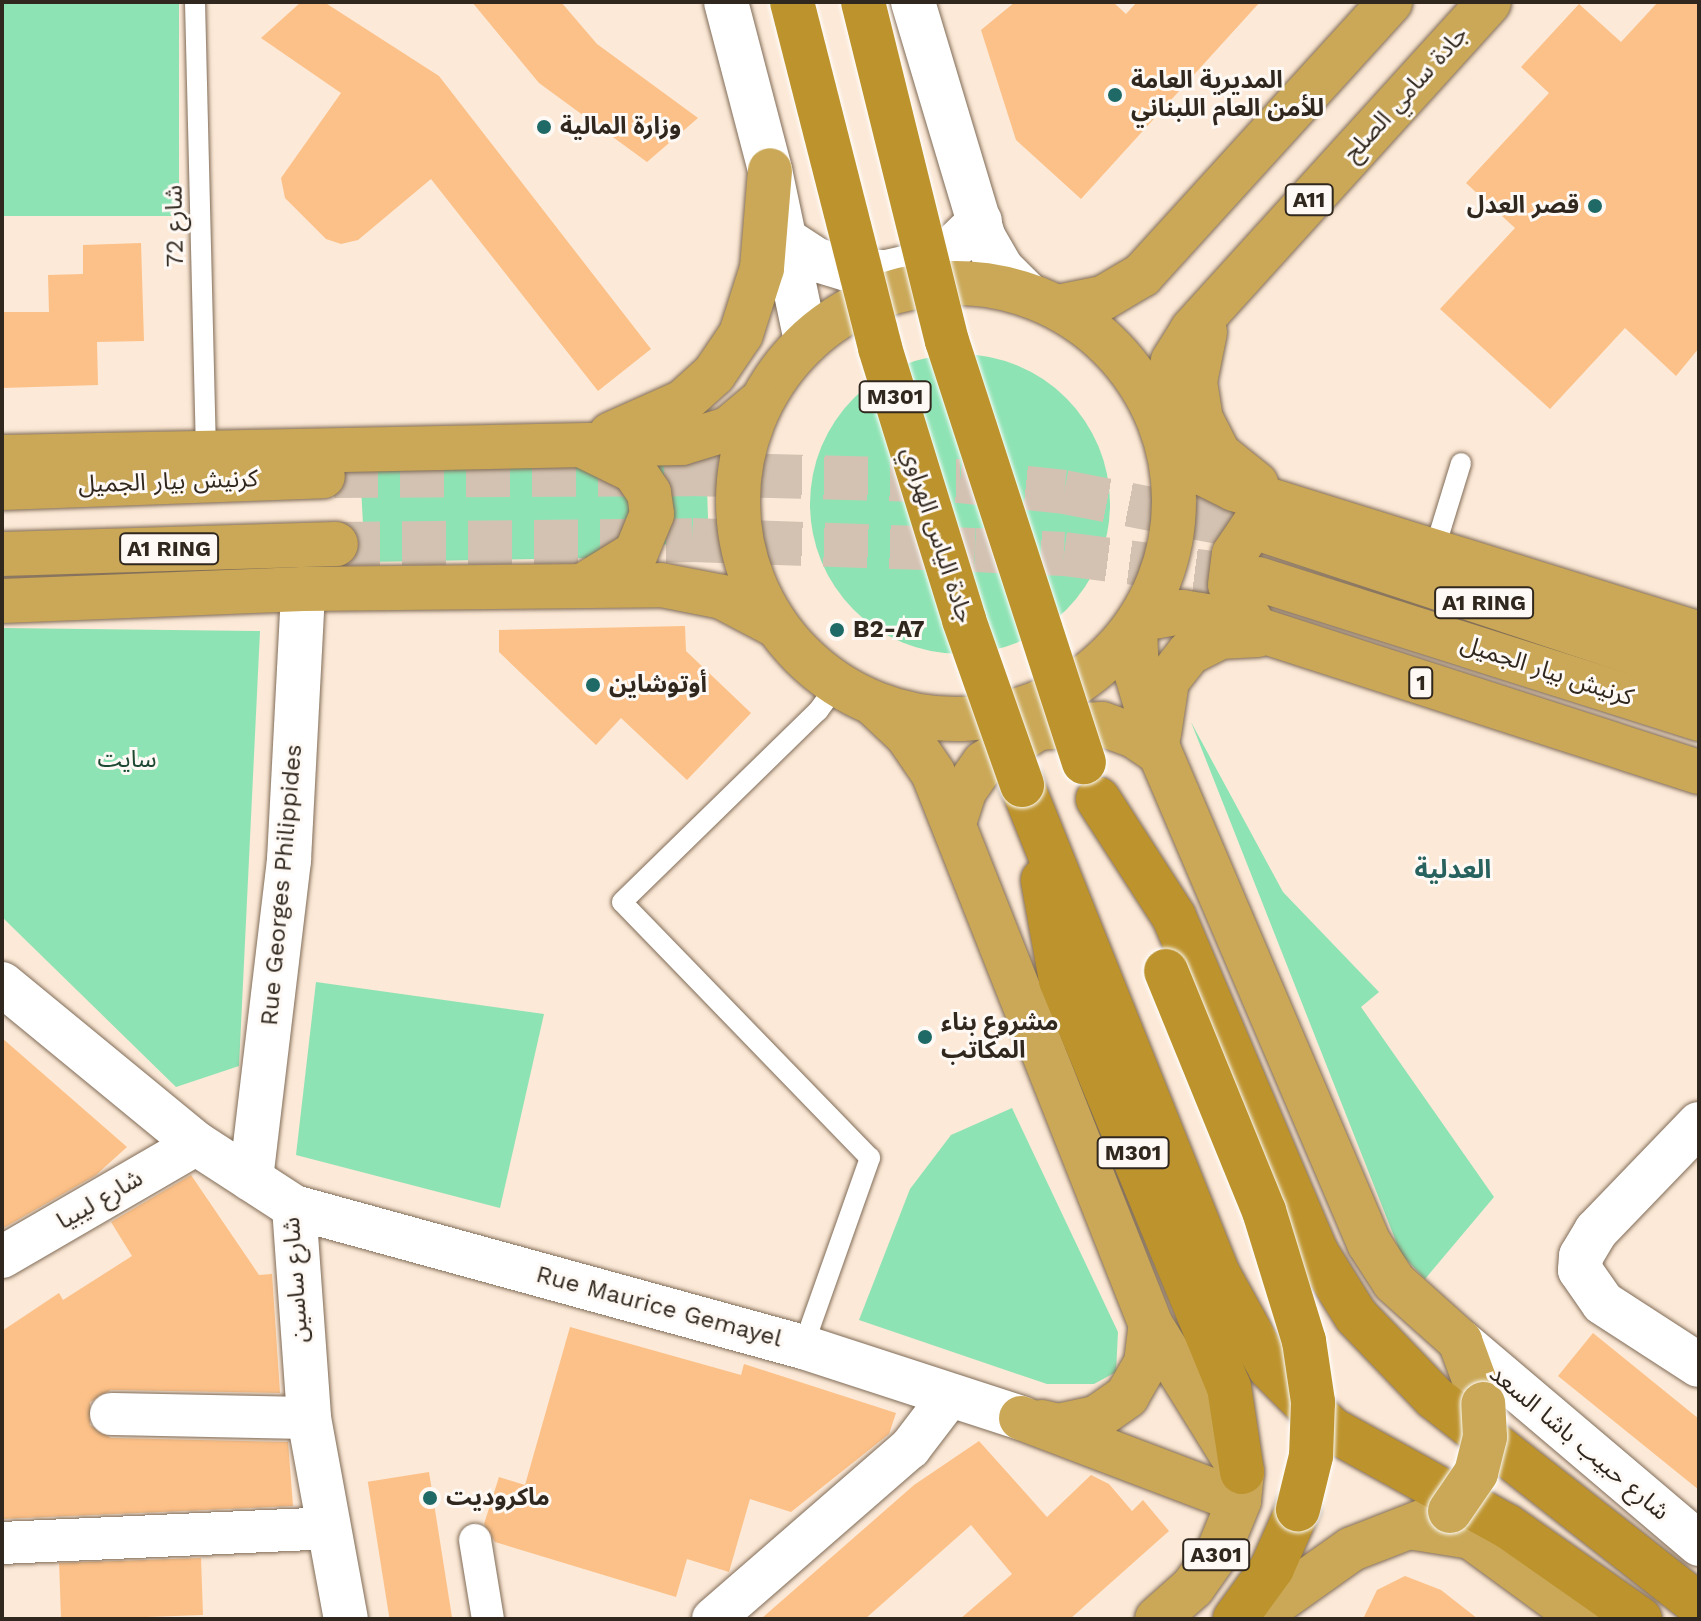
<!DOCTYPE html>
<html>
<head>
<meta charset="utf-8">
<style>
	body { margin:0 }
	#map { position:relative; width:1701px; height:1621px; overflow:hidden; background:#fce9d7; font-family:"Work Sans","Noto Sans Arabic",sans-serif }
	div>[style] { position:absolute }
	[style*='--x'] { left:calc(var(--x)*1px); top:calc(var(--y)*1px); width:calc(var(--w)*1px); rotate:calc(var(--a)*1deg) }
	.green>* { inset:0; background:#8ee3b4; transform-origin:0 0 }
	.round { border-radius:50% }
	.building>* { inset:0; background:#fcc188; transform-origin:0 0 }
	.trunk-tunnel>* { height:44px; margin-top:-22px; transform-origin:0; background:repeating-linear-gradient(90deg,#d3c2b2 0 44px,transparent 0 66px) }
	.roads { filter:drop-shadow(0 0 2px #806c57) drop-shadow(0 0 2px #806c57) }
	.service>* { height:20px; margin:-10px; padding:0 10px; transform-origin:10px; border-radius:10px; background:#fff }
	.pedestrian>* { height:32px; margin:-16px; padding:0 16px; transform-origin:16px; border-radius:16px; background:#fff }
	.minor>* { height:42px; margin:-21px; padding:0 21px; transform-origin:21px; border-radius:21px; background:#fff }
	.tertiary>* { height:44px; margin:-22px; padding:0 22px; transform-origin:22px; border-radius:22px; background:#fff }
	.trunk>* { height:44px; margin:-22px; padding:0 22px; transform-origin:22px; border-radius:22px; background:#caa857 }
	.trunk>.ring { margin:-22px; padding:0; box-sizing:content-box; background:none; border:44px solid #caa857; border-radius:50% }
	.motorway>* { height:44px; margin:-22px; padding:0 22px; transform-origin:22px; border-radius:22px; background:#bd932d }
	.bridges { filter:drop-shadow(0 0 2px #fff) drop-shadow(0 0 2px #fff) }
	.trunk-bridge>* { height:44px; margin:-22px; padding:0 22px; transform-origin:22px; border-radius:22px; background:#caa857 }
	.motorway-bridge>* { height:44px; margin:-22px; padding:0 22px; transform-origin:22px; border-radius:22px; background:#bd932d }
	.dots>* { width:22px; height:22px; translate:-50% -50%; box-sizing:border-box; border:4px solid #fef9f4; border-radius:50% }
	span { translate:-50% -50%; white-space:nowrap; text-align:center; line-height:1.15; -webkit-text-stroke:6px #fef9f4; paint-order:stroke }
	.shield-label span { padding:2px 6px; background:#fef9f4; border:2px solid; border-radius:6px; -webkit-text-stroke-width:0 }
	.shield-label { font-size:22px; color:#30271e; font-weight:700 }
	.poi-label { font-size:24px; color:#30271e; font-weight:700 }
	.left { translate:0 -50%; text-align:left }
	.right { translate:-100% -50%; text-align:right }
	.street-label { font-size:24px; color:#30271e }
	.park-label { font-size:24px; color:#1d4832 }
	.neighbourhood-label { font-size:26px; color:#28625e; font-weight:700 }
	.frame { position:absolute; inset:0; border:4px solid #30271e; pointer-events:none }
</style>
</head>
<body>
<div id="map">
	<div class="green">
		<i style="left:2px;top:2px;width:177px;height:214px"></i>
		<i class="round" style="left:810px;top:354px;width:300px;height:300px"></i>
		<i style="clip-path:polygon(642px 455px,718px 456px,707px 488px,709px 547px,656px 544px)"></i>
		<i style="clip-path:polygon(600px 461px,636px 492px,625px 537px,596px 558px,365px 562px,360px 468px)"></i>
		<i style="clip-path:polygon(2px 628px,260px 631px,239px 1066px,176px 1087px,2px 917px)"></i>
		<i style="clip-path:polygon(1191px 722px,1283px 892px,1379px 992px,1361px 1007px,1494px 1197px,1425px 1279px,1401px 1254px)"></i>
		<i style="clip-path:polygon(316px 982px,544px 1014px,500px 1208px,296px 1155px)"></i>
		<i style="clip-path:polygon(1012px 1108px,1118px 1332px,1116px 1372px,1094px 1384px,1047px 1384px,859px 1320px,910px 1189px,951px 1135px)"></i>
	</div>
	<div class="building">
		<i style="clip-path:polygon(301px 2px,324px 2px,439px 76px,651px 349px,598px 391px,431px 179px,358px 240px,341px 244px,326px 239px,285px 198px,281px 178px,341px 93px,261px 38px)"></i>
		<i style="clip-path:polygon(472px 2px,561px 2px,597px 44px,698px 118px,647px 162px,539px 83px)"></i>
		<i style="clip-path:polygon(1015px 2px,1113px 2px,1126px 14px,1137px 2px,1260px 2px,1081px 199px,1016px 140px,981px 30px)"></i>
		<i style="clip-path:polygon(1658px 2px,1699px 2px,1699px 348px,1676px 376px,1625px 328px,1550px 409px,1440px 309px,1515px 228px,1466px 183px,1549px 93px,1521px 67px,1579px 4px,1621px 42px)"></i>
		<i style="clip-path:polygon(141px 243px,144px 341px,97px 342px,98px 385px,2px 388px,2px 312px,49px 312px,48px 275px,83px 274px,83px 245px)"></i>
		<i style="clip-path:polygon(685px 626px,686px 651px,751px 713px,687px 780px,621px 718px,596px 745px,499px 652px,499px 630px)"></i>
		<i style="clip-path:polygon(2px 1038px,127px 1147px,96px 1175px,2px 1229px)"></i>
		<i style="clip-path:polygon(191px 1175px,259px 1275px,272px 1274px,280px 1393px,111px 1390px,90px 1402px,90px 1425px,111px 1438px,288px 1442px,293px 1506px,2px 1519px,2px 1331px,59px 1293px,63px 1300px,132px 1256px,111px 1222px)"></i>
		<i style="clip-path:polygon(570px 1327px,741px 1375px,744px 1364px,896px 1413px,889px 1434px,791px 1512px,750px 1499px,729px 1572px,687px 1559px,676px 1597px,495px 1542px,484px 1524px,499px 1477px,525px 1485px)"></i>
		<i style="clip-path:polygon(1593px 1333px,1699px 1419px,1699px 1490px,1558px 1376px)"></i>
		<i style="clip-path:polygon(979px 1441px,1047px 1517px,1091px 1475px,1109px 1484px,1132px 1511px,1143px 1500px,1169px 1531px,1070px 1619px,960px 1619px,1012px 1574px,971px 1525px,865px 1619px,761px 1619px,914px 1485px)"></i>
		<i style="left:429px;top:1472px;width:149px;height:62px;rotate:81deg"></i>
		<i style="left:201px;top:1558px;width:57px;height:142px;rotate:88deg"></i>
		<i style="clip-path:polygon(1405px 1576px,1441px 1590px,1478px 1619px,1363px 1619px,1377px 1590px)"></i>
	</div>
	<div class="trunk-tunnel">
		<i style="--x:334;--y:476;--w:358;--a:-0.3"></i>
		<i style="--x:692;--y:474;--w:268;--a:1.5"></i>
		<i style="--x:960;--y:481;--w:105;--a:6"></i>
		<i style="--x:1064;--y:492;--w:209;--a:11"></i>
		<i style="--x:336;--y:544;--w:356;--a:-0.6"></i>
		<i style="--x:692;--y:540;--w:283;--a:2"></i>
		<i style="--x:975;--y:550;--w:89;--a:2.6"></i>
		<i style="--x:1064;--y:554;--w:196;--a:7.3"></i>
	</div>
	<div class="roads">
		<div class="service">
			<i style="--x:195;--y:2;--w:447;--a:88.6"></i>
			<i style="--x:1434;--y:551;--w:92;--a:-72.9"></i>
			<i style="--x:803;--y:1347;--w:201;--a:-70.5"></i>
			<i style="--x:870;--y:1158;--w:356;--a:-134.1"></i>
			<i style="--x:622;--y:902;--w:274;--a:-44.3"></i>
			<i style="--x:818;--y:711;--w:32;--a:-54"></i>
		</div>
		<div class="pedestrian">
			<i style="--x:475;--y:1540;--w:80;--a:80.7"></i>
		</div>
		<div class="minor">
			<i style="--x:2;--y:1257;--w:225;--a:-30.1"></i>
			<i style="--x:111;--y:1414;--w:198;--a:1.2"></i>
			<i style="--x:2;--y:1543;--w:327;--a:-2.6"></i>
			<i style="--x:713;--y:1619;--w:261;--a:-41"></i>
			<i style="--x:910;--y:1448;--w:64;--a:-52.6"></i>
		</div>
		<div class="tertiary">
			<i style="--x:726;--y:2;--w:174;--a:75.3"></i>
			<i style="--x:770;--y:170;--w:175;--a:78.1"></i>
			<i style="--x:913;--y:2;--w:246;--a:73.3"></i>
			<i style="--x:984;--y:238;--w:34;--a:60"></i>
			<i style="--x:1001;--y:268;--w:37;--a:45"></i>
			<i style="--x:786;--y:240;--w:37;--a:33"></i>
			<i style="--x:817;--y:260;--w:37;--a:17"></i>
			<i style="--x:852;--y:271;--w:35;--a:2"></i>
			<i style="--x:887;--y:272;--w:37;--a:-13"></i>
			<i style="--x:923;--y:264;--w:36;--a:-30"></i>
			<i style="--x:954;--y:246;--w:36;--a:-44"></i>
			<i style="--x:2;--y:984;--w:252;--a:39.4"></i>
			<i style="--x:197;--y:1144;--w:116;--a:33"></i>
			<i style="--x:294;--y:1207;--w:528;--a:15.38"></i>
			<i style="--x:803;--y:1347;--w:229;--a:18"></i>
			<i style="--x:1699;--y:1124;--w:149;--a:133.9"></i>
			<i style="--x:1596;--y:1231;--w:29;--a:121"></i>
			<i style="--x:1581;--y:1256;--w:14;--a:94"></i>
			<i style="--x:1580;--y:1270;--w:40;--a:55.1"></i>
			<i style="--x:1603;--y:1303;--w:114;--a:32.9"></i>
			<i style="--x:251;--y:1179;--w:321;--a:-83.2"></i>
			<i style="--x:289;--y:860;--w:271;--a:-87"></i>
			<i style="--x:294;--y:1207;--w:212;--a:85.9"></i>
			<i style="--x:309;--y:1418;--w:204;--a:79.6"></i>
			<i style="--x:1460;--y:1341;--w:314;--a:40.3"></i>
		</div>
		<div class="trunk">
			<i class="ring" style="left:738px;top:283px;width:392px;height:392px"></i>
			<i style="--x:1057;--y:307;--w:47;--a:-11.1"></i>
			<i style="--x:1103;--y:298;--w:45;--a:-30.5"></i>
			<i style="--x:1142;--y:275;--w:369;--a:-47.7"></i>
			<i style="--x:1205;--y:332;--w:51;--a:101.3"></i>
			<i style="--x:1195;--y:382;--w:37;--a:81"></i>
			<i style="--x:1201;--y:419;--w:39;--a:63"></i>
			<i style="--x:1219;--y:454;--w:48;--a:39"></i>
			<i style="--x:1158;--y:416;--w:57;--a:-74.7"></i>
			<i style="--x:1173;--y:361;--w:36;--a:-58"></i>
			<i style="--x:1192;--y:330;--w:442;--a:-47.8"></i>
			<i style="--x:611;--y:434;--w:79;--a:-24"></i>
			<i style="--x:683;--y:402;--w:42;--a:-42.1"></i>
			<i style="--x:714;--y:374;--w:48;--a:-56"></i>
			<i style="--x:741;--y:334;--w:69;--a:-72.3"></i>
			<i style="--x:762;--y:268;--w:98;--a:-85.3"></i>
			<i style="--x:1168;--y:443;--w:37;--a:45"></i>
			<i style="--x:1194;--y:469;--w:45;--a:26.6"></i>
			<i style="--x:1234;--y:489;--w:487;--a:17.3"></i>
			<i style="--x:2;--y:457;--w:680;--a:-1.18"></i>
			<i style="--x:682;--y:443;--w:48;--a:-16.9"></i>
			<i style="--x:728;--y:429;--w:40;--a:-40"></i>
			<i style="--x:2;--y:488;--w:321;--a:-2.1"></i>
			<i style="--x:1269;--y:532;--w:453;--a:18.3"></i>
			<i style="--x:2;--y:554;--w:334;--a:-1.7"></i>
			<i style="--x:1258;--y:579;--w:463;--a:17.6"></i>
			<i style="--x:584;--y:585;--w:61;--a:-31.6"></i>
			<i style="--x:636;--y:553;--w:42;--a:-67.7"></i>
			<i style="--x:652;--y:514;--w:21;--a:-98"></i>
			<i style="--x:649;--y:493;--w:27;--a:-124"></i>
			<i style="--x:634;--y:471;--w:55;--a:-153.9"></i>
			<i style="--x:2;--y:601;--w:301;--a:-2.3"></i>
			<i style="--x:303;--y:589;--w:358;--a:-0.6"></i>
			<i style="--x:661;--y:585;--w:62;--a:11.1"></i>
			<i style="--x:722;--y:597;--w:60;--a:27.8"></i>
			<i style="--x:1142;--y:619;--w:41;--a:-9.9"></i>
			<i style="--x:1182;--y:612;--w:44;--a:9.2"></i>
			<i style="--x:1225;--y:619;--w:498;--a:17.9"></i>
			<i style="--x:1250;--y:619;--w:39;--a:-120"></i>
			<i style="--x:1230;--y:585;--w:31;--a:-83"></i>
			<i style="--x:1234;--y:554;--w:37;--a:-56"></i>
			<i style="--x:1255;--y:523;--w:36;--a:-18"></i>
			<i style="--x:1135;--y:628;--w:47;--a:87.6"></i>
			<i style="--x:1137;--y:675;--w:81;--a:73.6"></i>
			<i style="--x:1160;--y:753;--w:533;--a:66.9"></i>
			<i style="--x:1369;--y:1243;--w:46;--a:57.3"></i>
			<i style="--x:1394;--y:1282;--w:89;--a:41.8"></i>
			<i style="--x:1460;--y:1341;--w:67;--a:69.9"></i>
			<i style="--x:875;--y:705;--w:44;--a:43.2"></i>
			<i style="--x:907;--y:735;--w:46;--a:55.6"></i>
			<i style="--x:933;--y:773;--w:593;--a:68.45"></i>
			<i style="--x:1151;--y:1325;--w:173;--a:58.2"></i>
			<i style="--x:1242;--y:1472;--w:29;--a:96"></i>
			<i style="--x:1239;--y:1501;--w:53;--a:112.2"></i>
			<i style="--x:1219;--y:1550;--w:45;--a:125.1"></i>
			<i style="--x:1193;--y:1587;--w:48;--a:138.4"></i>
			<i style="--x:1159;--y:734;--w:54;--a:-81.4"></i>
			<i style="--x:1167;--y:681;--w:36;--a:-52"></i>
			<i style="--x:1189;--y:653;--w:35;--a:-27"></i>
			<i style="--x:1220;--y:637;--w:38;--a:-3"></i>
			<i style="--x:955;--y:820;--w:32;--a:-72"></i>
			<i style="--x:965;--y:790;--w:33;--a:-55"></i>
			<i style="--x:984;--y:763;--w:64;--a:-32.9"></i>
			<i style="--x:1038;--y:728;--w:64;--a:-3.6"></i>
			<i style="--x:1102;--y:724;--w:33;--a:20"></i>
			<i style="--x:1133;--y:735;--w:32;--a:34"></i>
			<i style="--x:1021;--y:1418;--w:233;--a:20.8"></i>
			<i style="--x:1042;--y:1422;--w:16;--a:14"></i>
			<i style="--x:1058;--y:1426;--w:39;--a:-12"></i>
			<i style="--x:1096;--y:1418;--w:38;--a:-35"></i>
			<i style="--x:1127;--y:1396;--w:38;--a:-60"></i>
			<i style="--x:1146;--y:1363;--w:38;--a:-83"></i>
			<i style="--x:1415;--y:1528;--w:57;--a:9.1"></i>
			<i style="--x:1471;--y:1537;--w:139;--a:36.2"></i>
			<i style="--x:1253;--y:1619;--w:121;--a:-35.3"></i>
			<i style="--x:1352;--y:1549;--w:105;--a:-21.2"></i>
		</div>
		<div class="motorway">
			<i style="--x:1022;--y:785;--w:527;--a:68.16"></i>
			<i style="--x:1218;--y:1274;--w:107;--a:61"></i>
			<i style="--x:1270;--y:1368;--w:86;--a:45"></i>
			<i style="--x:1331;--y:1429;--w:201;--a:28.9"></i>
			<i style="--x:1507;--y:1526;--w:162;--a:35"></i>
			<i style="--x:1098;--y:799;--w:140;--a:57.2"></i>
			<i style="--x:1174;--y:917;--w:364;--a:67"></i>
			<i style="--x:1316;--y:1252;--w:75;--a:58"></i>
			<i style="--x:1356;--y:1316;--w:114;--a:46.1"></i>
			<i style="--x:1435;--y:1398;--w:335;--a:38.1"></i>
			<i style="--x:1043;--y:880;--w:102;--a:79.8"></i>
			<i style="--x:1061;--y:980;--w:440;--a:67.6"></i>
			<i style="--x:1229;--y:1387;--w:86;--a:81.3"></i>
			<i style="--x:1235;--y:1619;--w:63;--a:-54"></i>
			<i style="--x:1272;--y:1568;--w:64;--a:-66.2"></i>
		</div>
	</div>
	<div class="bridges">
		<div class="trunk-bridge">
			<i style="--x:1450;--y:1511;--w:46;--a:-55.6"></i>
			<i style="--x:1476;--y:1473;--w:37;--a:-76"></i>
			<i style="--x:1485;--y:1437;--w:33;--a:-93"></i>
		</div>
		<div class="motorway-bridge">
			<i style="--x:792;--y:2;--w:357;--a:75.7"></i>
			<i style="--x:880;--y:348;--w:285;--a:72.8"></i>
			<i style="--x:964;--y:620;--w:175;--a:70.6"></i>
			<i style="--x:863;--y:2;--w:349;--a:76.1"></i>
			<i style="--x:947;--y:341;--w:443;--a:72"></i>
			<i style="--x:1166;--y:971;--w:259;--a:67.8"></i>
			<i style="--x:1264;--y:1211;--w:136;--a:72.9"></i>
			<i style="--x:1304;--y:1341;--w:62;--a:81.6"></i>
			<i style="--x:1313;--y:1402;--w:54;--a:92.1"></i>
			<i style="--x:1311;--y:1456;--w:55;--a:103.8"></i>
		</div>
	</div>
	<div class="dots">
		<i style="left:1115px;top:95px;background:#1f6a66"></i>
		<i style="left:544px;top:127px;background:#1f6a66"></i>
		<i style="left:1595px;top:206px;background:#1f6a66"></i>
		<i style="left:837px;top:630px;background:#1f6a66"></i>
		<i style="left:593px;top:685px;background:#1f6a66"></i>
		<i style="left:925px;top:1037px;background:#1f6a66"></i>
		<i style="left:430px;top:1498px;background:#1f6a66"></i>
	</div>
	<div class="shield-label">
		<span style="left:1309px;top:200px">A11</span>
		<span style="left:895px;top:397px">M301</span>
		<span style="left:169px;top:549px">A1 RING</span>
		<span style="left:1484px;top:603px">A1 RING</span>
		<span style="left:1421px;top:683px">1</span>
		<span style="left:1133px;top:1153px">M301</span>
		<span style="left:1216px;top:1555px">A301</span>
	</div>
	<div class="poi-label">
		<span class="left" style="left:1131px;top:95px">المديرية العامة<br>للأمن العام اللبناني</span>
		<span class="left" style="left:560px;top:127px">وزارة المالية</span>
		<span class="right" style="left:1579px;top:206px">قصر العدل</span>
		<span class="left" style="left:853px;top:630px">B2-A7</span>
		<span class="left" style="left:609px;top:685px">أوتوشاين</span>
		<span class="left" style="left:941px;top:1037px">مشروع بناء<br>المكاتب</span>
		<span class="left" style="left:446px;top:1498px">ماكروديت</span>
	</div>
	<div class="street-label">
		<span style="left:1406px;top:94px;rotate:-48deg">جادة سامي الصلح</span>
		<span style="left:175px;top:226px;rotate:-91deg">شارع 72</span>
		<span style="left:168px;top:482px;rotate:-2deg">كرنيش بيار الجميل</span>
		<span style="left:937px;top:535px;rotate:72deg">جادة الياس الهراوي</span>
		<span style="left:1547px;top:671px;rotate:18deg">كرنيش بيار الجميل</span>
		<span style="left:282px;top:885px;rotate:-85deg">Rue Georges Philippides</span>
		<span style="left:100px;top:1200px;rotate:-30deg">شارع ليبيا</span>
		<span style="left:296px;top:1280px;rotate:-94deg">شارع ساسين</span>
		<span style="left:659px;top:1307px;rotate:15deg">Rue Maurice Gemayel</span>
		<span style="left:1579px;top:1443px;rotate:40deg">شارع حبيب باشا السعد</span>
	</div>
	<div class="park-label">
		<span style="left:127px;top:760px">سايت</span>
	</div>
	<div class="neighbourhood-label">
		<span style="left:1453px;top:870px">العدلية</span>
	</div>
	<div class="frame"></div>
</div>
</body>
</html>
